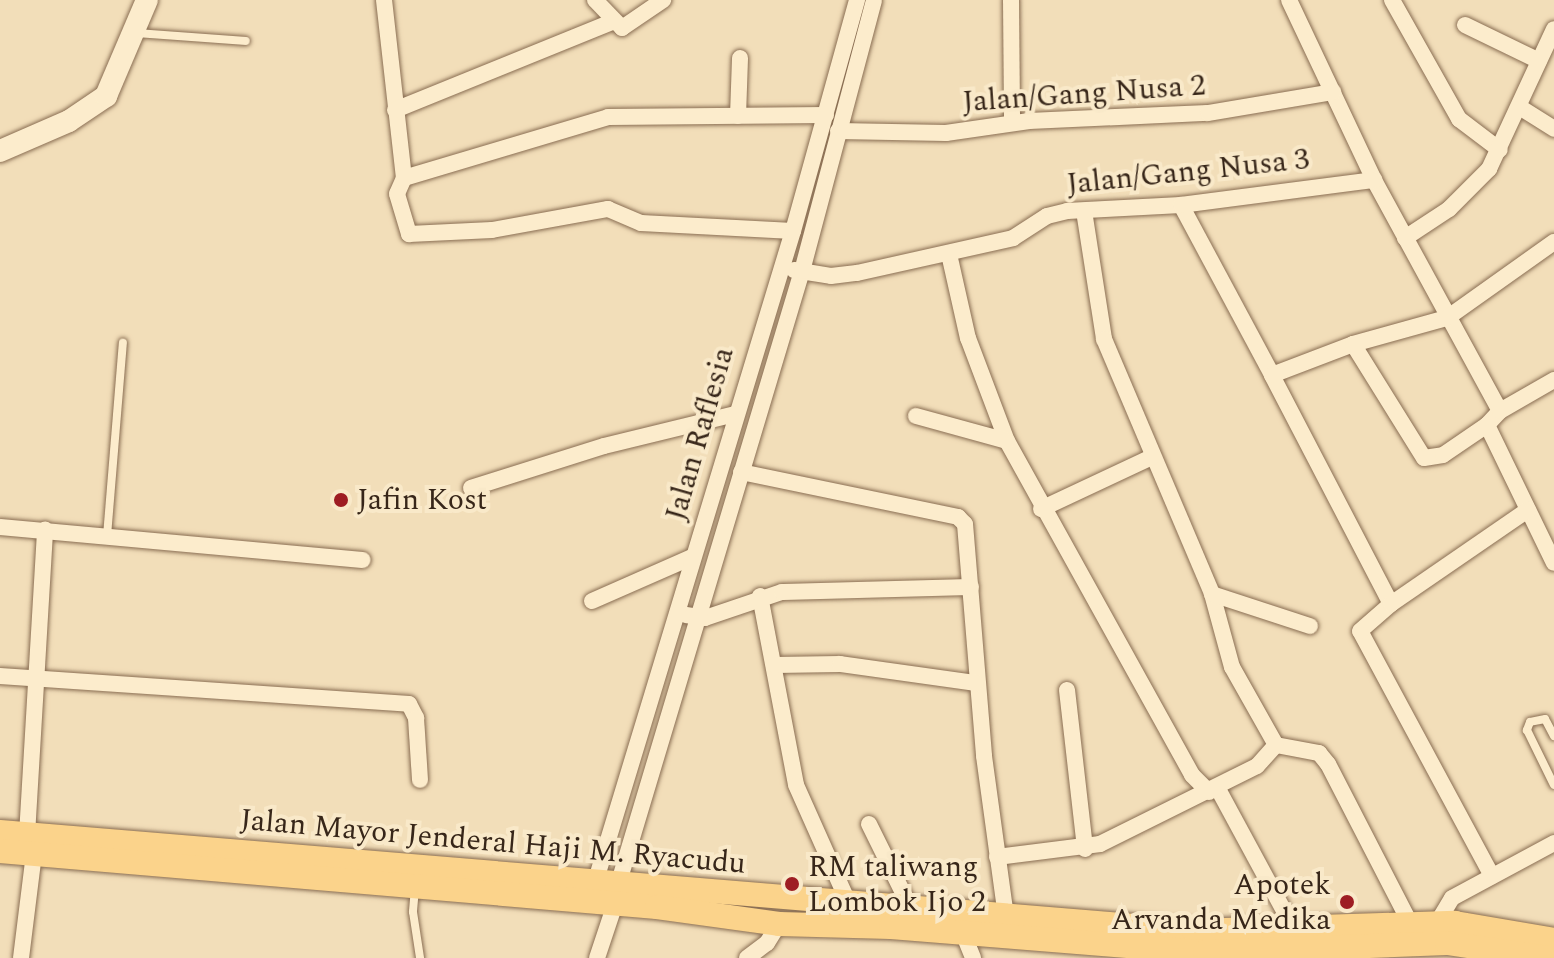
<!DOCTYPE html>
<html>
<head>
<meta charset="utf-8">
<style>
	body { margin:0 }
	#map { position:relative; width:1554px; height:958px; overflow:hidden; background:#f2deb9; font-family:Spectral,serif }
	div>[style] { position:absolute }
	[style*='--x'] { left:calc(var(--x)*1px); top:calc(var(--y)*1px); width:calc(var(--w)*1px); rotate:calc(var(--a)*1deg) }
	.roads { filter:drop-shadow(0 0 2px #896d52) drop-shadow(0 0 2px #896d52) }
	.lane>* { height:8px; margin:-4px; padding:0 4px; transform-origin:4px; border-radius:4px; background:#fceccc }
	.street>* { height:16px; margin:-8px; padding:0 8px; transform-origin:8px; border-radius:8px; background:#fceccc }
	.secondary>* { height:22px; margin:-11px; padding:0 11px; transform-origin:11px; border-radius:11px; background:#fceccc }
	.primary>* { height:24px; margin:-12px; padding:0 12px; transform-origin:12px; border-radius:12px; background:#fbd38b }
	.dots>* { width:22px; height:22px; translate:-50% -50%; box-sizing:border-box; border:4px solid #f9e9c9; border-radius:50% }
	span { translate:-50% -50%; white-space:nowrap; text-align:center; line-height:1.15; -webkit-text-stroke:8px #f9e9c9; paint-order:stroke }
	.street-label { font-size:30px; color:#372619 }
	.poi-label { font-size:30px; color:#372619 }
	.left { translate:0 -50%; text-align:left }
	.right { translate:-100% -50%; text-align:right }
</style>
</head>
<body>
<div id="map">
	<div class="roads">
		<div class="lane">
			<i style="--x:137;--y:33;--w:109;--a:4.2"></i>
			<i style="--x:107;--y:536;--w:194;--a:-85.3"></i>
			<i style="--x:1554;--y:736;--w:19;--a:-118"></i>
			<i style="--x:1545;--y:719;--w:15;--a:169"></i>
			<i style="--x:1530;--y:722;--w:9;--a:111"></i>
			<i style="--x:1527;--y:730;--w:61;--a:63.9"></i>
			<i style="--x:415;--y:888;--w:24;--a:95"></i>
			<i style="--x:413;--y:912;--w:47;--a:81.3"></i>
		</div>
		<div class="street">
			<i style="--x:384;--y:0;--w:179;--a:83.6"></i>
			<i style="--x:404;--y:178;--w:17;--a:114"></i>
			<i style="--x:397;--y:194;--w:42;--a:73.3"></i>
			<i style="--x:409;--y:234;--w:83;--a:-2.8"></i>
			<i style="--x:492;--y:230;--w:118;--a:-10.3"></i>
			<i style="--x:608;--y:209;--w:36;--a:23"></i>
			<i style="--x:641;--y:223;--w:152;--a:3"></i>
			<i style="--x:595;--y:0;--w:39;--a:46"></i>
			<i style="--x:622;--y:28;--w:50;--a:-34.3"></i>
			<i style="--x:1011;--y:0;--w:123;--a:89.5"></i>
			<i style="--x:1289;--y:0;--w:199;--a:64.7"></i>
			<i style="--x:1374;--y:180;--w:263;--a:61.4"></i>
			<i style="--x:1500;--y:411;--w:19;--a:133"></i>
			<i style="--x:1487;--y:425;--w:153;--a:64.1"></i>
			<i style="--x:1392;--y:0;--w:137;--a:60.6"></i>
			<i style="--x:1459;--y:119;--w:51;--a:37.1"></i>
			<i style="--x:1465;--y:25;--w:82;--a:25.9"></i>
			<i style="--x:1521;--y:108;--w:39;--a:32"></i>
			<i style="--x:395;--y:110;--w:234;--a:-22.1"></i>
			<i style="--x:738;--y:116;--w:58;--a:-88"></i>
			<i style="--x:838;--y:131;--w:108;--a:1.1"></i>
			<i style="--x:946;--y:133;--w:84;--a:-8.2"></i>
			<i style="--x:1029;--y:121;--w:179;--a:-2.6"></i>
			<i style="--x:1208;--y:113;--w:127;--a:-9.5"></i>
			<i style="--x:404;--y:178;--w:213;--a:-16.6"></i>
			<i style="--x:608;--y:117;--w:218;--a:-0.5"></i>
			<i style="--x:1181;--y:205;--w:193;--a:61.8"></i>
			<i style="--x:1084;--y:211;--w:130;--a:81.1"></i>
			<i style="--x:1104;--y:339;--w:277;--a:67"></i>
			<i style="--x:1212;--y:594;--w:76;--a:74.7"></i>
			<i style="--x:1232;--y:667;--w:90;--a:60.6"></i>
			<i style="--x:1276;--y:745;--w:44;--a:10.5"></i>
			<i style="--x:1319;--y:753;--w:14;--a:51"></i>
			<i style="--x:1328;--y:764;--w:179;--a:62.7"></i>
			<i style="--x:1405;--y:238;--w:53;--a:-33.4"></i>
			<i style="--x:1449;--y:209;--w:57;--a:-45"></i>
			<i style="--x:1489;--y:169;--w:154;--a:-65.1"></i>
			<i style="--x:949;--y:254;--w:86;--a:77.3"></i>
			<i style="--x:968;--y:338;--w:110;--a:69.3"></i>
			<i style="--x:1007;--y:441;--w:382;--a:61"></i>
			<i style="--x:1192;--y:775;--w:24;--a:45"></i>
			<i style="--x:794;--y:270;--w:37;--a:9"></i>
			<i style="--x:831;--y:276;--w:26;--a:-7"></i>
			<i style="--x:857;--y:273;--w:160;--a:-12.6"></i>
			<i style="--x:1013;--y:238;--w:40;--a:-32.9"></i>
			<i style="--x:1047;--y:216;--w:21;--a:-14"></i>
			<i style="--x:1067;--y:211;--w:114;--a:-3"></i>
			<i style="--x:1181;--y:205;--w:195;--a:-7.4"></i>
			<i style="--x:1353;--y:344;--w:134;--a:58.1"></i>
			<i style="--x:1424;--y:458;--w:19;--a:-9"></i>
			<i style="--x:1443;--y:455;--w:53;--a:-34.3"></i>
			<i style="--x:1500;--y:411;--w:62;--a:-29.9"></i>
			<i style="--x:916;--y:416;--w:94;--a:15.4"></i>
			<i style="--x:741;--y:472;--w:222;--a:11.7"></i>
			<i style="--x:958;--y:517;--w:10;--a:45"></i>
			<i style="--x:965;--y:524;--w:233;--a:85.3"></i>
			<i style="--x:984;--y:756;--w:162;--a:82.2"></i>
			<i style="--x:471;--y:488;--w:139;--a:-17.5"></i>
			<i style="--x:604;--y:446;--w:135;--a:-13.7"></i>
			<i style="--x:1041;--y:509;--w:123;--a:-25.1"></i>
			<i style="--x:0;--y:527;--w:364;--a:5.2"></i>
			<i style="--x:1212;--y:594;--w:103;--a:18.1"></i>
			<i style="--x:760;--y:596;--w:192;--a:79.2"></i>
			<i style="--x:796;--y:785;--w:130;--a:66"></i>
			<i style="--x:592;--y:601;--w:109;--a:-23.7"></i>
			<i style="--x:1391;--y:604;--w:258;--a:-117.5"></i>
			<i style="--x:1272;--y:375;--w:87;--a:-20.9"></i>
			<i style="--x:1353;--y:344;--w:98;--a:-15.5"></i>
			<i style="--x:1447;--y:318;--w:131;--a:-35.4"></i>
			<i style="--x:686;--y:615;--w:19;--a:9"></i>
			<i style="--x:705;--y:618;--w:81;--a:-18.7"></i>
			<i style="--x:782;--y:592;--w:189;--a:-1.5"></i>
			<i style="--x:775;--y:665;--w:65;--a:-0.9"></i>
			<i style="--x:840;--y:664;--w:137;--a:8"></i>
			<i style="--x:0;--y:676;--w:410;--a:3.9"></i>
			<i style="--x:409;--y:704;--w:16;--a:63"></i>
			<i style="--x:416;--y:718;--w:62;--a:86.3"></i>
			<i style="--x:1067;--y:690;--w:160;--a:83.5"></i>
			<i style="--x:1217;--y:787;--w:164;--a:61.6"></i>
			<i style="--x:869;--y:824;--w:95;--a:63.7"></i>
			<i style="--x:27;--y:835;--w:306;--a:-86.6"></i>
			<i style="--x:997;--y:857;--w:104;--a:-7.2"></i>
			<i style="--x:1100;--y:844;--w:175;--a:-26.4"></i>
			<i style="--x:1257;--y:766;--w:28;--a:-48"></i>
			<i style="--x:1492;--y:876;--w:278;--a:-118.3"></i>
			<i style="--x:1360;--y:631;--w:41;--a:-41.1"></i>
			<i style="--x:1391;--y:604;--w:166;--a:-34.5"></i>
			<i style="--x:595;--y:883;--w:681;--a:-73.11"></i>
			<i style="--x:793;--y:231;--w:240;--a:-74.5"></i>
			<i style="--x:618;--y:885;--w:641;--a:-73.32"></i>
			<i style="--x:802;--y:271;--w:280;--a:-75.1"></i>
			<i style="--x:1437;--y:923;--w:29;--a:-59"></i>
			<i style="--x:1452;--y:898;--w:116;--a:-28.3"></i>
			<i style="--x:963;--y:933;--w:27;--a:68"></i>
			<i style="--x:21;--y:958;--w:105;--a:-82.9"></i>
			<i style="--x:597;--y:958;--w:57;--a:-71.6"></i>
			<i style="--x:747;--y:958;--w:25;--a:-37"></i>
			<i style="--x:767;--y:943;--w:22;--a:-58"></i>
		</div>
		<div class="secondary">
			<i style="--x:0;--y:151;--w:75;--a:-23.5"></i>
			<i style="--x:69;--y:121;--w:45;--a:-34"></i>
			<i style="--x:106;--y:96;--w:104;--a:-66.9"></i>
		</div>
		<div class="primary">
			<i style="--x:0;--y:832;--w:1198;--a:4.74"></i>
			<i style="--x:1194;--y:931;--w:261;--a:-1.8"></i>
			<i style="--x:1455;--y:923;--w:100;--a:9.7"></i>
			<i style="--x:0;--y:851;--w:659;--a:4.87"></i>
			<i style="--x:657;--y:907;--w:123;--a:7.9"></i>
			<i style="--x:779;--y:924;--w:112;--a:1.5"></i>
			<i style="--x:891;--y:927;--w:315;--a:4.6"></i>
			<i style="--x:1205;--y:952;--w:242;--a:-2.1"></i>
			<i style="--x:1447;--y:943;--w:103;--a:8.4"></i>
		</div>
	</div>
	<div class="dots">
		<i style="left:341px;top:500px;background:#9e1d23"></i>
		<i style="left:792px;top:884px;background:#9e1d23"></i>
		<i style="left:1347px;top:902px;background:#9e1d23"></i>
	</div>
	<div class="street-label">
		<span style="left:1084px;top:94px;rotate:-4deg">Jalan/Gang Nusa 2</span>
		<span style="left:1188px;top:172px;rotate:-6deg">Jalan/Gang Nusa 3</span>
		<span style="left:700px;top:434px;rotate:-74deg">Jalan Raflesia</span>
		<span style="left:493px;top:842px;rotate:5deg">Jalan Mayor Jenderal Haji M. Ryacudu</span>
	</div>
	<div class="poi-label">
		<span class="left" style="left:357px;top:500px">Jafin Kost</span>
		<span class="left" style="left:808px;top:884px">RM taliwang<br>Lombok Ijo 2</span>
		<span class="right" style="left:1331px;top:902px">Apotek<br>Arvanda Medika</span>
	</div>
</div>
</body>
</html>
